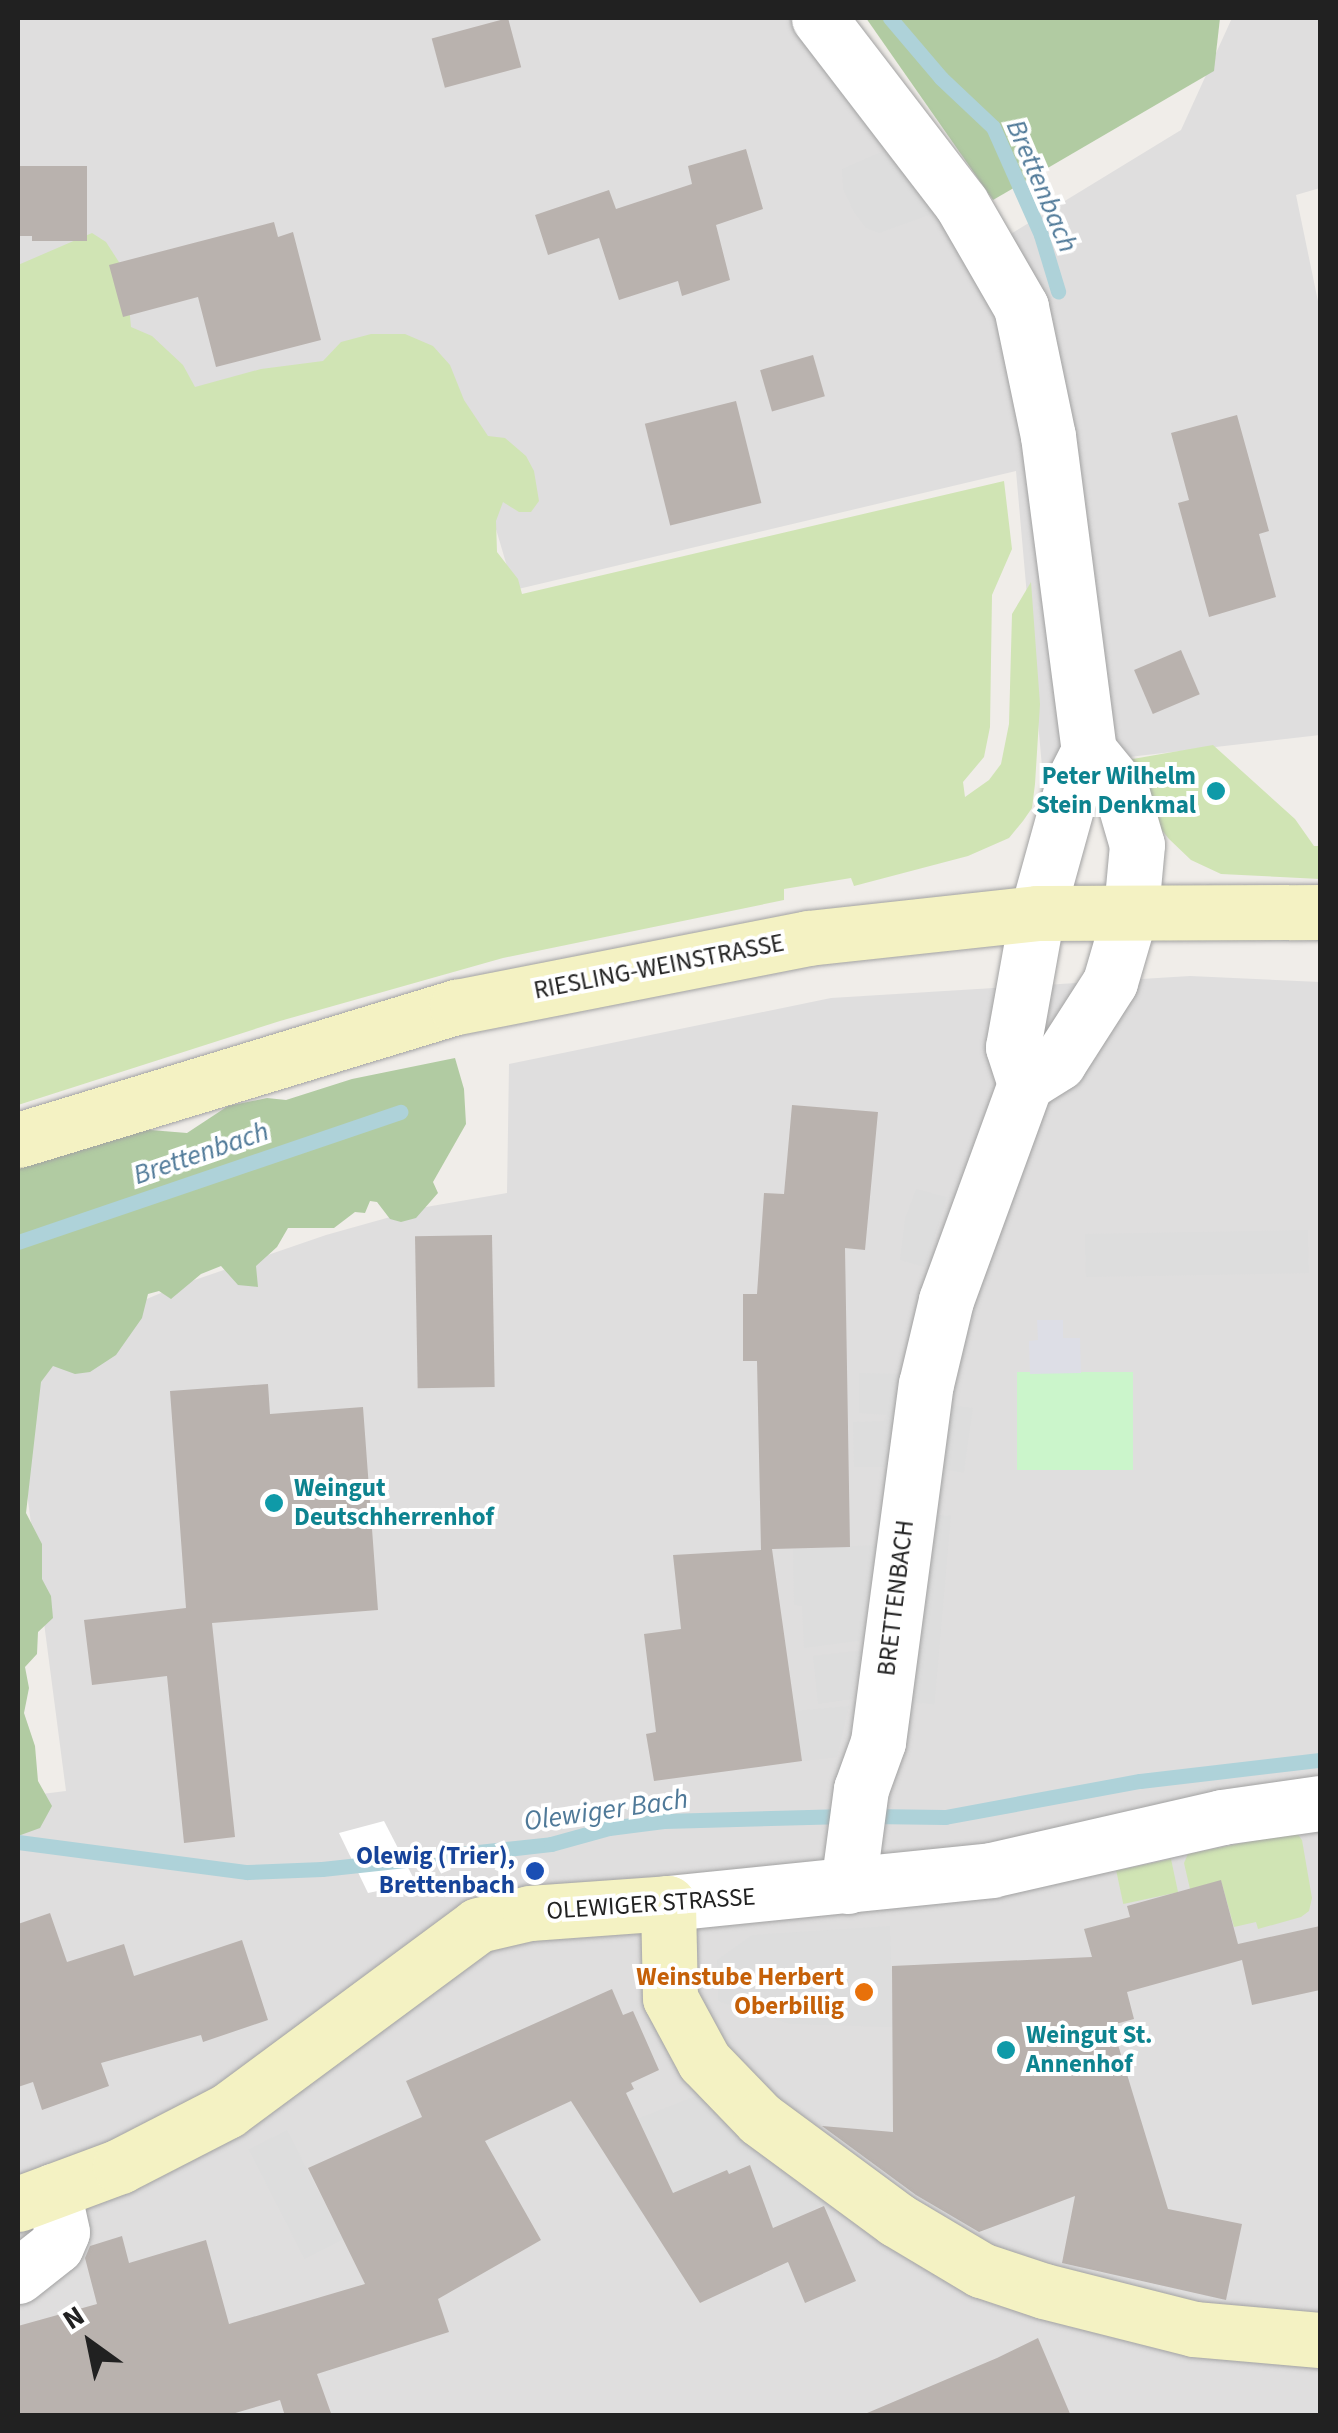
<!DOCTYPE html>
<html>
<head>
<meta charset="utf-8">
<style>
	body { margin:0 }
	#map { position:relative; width:1338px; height:2433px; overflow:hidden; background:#f0ede9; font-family:"Source Sans 3",sans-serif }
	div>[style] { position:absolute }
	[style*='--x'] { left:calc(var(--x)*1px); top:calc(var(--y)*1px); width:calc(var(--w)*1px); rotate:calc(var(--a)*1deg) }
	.residential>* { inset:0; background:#dfdede }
	.grass>* { inset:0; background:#d0e4b4; transform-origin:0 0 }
	.forest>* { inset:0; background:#b1cba2 }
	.park>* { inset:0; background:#cbf5cb; transform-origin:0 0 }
	.parking>* { inset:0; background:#ddd; transform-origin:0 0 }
	.plaza>* { inset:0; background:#dddee6 }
	.pier>* { inset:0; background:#fff }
	.stream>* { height:15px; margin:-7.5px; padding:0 7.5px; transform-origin:7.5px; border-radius:7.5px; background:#aed2d9 }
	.building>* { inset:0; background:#b9b2ae; transform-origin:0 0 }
	.roads { filter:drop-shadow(0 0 2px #a2a2a2) drop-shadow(0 0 2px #a2a2a2) }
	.street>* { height:55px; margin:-27.5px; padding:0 27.5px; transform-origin:27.5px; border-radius:27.5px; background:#fff }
	.secondary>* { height:55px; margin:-27.5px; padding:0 27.5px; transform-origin:27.5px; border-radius:27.5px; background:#f4f2c3 }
	.dots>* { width:28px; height:28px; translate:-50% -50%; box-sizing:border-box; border:5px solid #fff; border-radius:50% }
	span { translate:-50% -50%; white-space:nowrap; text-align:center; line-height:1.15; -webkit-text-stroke:8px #fff; paint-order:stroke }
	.culture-label { font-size:25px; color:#0d838f; font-weight:700 }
	.right { translate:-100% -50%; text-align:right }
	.left { translate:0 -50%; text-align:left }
	.street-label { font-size:25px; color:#212121 }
	.transit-label { font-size:25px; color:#164399; font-weight:700 }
	.food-label { font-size:25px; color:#c56008; font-weight:700 }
	.water-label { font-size:28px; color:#4f7998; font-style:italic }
	.frame { position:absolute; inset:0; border:20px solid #212121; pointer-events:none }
	.north { position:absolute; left:40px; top:2293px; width:100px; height:100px; -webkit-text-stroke:8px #fff; paint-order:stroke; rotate:327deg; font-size:28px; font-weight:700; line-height:40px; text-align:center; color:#212121 }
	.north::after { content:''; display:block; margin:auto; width:35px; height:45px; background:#212121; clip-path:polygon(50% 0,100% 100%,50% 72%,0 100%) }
</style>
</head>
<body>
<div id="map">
	<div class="residential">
		<i style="clip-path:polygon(18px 18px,807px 18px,978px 254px,1181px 130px,1232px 18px,1320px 18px,1320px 188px,1296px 195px,1320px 311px,1320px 735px,1042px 767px,1016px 471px,514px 590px,456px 394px,18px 421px)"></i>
		<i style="clip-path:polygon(1190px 976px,1320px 982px,1320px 2415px,18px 2416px,18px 1797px,66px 1791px,18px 1424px,18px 1353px,180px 1285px,326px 1235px,426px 1207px,507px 1193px,509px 1064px,831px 998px)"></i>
	</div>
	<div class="grass">
		<i style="clip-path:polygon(92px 233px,106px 242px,126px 273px,131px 327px,152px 336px,183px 365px,195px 387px,261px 369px,323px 361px,341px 342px,371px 334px,405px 334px,433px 346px,450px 365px,464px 400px,488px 436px,505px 438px,526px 456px,534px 471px,539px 501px,531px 512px,519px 512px,503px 502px,496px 521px,497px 552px,518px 579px,522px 594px,1004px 481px,1012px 549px,992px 595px,990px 727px,984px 757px,963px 782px,965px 797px,989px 780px,1001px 764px,1009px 724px,1012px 614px,1031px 582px,1040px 704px,1035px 784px,1032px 808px,1023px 821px,1009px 838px,968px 856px,854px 886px,851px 878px,784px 889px,784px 900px,503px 958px,280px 1021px,18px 1105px,18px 265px)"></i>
		<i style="clip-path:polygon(1213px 745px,1295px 819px,1314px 846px,1320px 846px,1320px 879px,1221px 874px,1191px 860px,1169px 839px,1156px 823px,1127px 760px)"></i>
		<i style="clip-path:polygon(1296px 1832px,1302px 1840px,1312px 1898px,1309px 1911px,1301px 1917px,1258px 1929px,1256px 1922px,1234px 1927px,1221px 1881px,1190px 1889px,1184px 1863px,1188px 1854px)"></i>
		<i style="left:1171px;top:1859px;width:34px;height:56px;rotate:78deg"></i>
	</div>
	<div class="forest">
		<i style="clip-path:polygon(866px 18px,1220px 18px,1214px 71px,993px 200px)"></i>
		<i style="clip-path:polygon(455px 1058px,464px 1089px,466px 1124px,433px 1182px,438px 1193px,416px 1218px,401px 1222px,390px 1219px,377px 1202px,370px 1201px,365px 1213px,355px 1212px,334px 1228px,288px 1228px,277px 1247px,256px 1266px,258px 1287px,238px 1285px,221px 1266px,201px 1274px,171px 1299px,159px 1291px,148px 1294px,142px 1318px,116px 1355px,90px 1372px,75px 1374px,53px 1366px,41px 1382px,26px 1513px,42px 1544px,42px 1579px,51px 1596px,53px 1618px,38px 1632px,37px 1654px,25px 1667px,29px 1688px,24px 1713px,35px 1746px,38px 1781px,52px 1806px,40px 1828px,18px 1836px,18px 1157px,126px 1128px,187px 1133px,228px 1106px,267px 1098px,286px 1100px,352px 1079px)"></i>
	</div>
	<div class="park">
		<i style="left:1133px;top:1372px;width:98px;height:116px;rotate:90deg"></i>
	</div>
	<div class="parking">
		<i style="clip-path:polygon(890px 148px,943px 210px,879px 233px,866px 228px,854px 212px,843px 189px,842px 169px)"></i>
		<i style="clip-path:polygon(916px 1189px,947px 1197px,925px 1267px,900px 1260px,905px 1219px)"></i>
		<i style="left:1308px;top:1230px;width:43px;height:223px;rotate:89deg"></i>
		<i style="clip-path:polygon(859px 1373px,902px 1374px,892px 1467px,854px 1467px,853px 1422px,884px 1421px,886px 1415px,859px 1413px)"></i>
		<i style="left:951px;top:1405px;width:22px;height:65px;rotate:8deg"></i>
		<i style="left:927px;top:1514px;width:24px;height:189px;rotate:5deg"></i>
		<i style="clip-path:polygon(878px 1545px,864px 1640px,804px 1648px,802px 1606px,794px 1605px,793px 1549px)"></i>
		<i style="clip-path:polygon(864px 1650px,852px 1699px,818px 1704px,813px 1656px)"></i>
		<i style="clip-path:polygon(849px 1706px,837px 1757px,802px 1761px,794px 1711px)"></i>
		<i style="clip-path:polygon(890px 1926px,893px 2027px,790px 2024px,718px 2001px,717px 1960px,752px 1935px)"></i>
		<i style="clip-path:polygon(706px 2092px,821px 2195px,824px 2205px,773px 2228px,750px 2166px,641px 2212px,615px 2172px,652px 2153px,637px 2119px)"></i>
		<i style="left:287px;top:2130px;width:123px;height:43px;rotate:63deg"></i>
	</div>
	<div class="plaza">
		<i style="clip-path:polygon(1037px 1320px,1063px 1320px,1063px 1338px,1080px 1338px,1081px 1373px,1030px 1374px,1029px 1341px,1038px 1340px)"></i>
	</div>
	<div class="pier">
		<i style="clip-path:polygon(384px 1821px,416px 1883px,368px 1893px,339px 1833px)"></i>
	</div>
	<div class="stream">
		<i style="--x:890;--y:18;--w:79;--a:49.6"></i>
		<i style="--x:941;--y:78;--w:71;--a:43.3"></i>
		<i style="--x:993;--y:127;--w:118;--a:66"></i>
		<i style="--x:1041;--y:235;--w:59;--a:73.1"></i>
		<i style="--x:18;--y:1242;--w:404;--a:-18.8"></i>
		<i style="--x:869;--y:1816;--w:76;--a:0.8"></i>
		<i style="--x:945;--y:1817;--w:198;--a:-10.5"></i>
		<i style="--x:1140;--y:1781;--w:181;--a:-6.7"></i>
		<i style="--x:18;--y:1842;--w:231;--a:7.5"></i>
		<i style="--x:247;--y:1872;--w:75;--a:-2.3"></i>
		<i style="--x:322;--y:1869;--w:230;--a:-6.2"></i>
		<i style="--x:551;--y:1844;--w:60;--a:-15.4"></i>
		<i style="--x:609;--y:1828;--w:55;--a:-7.3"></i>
		<i style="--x:664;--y:1821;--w:182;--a:-1.6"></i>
	</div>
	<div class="building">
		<i style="left:508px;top:18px;width:51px;height:79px;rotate:75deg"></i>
		<i style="clip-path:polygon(746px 149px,763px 209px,716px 225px,730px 280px,682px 296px,678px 281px,619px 300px,599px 238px,548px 255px,535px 215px,609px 190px,616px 209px,692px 184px,688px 166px)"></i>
		<i style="clip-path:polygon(18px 166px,87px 166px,87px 241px,32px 241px,32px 236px,18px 236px)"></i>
		<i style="clip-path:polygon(274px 222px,278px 237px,293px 232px,321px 340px,216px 367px,198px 297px,123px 317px,109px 265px)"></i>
		<i style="left:813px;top:355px;width:43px;height:55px;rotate:74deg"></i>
		<i style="left:736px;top:401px;width:105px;height:94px;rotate:76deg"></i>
		<i style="clip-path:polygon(1237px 415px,1269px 531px,1259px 534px,1276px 597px,1209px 617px,1178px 503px,1189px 500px,1171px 433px)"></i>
		<i style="left:1181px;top:650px;width:48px;height:51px;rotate:67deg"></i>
		<i style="clip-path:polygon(792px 1105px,878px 1112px,865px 1250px,845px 1248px,850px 1547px,772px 1549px,802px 1761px,654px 1781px,646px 1734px,656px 1732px,644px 1634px,681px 1629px,673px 1555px,761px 1550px,757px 1361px,743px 1361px,743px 1294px,757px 1294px,764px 1193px,784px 1194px)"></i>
		<i style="left:492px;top:1235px;width:152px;height:77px;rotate:89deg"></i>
		<i style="clip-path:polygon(268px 1384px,270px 1414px,363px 1407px,378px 1610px,212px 1623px,235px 1837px,184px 1843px,167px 1676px,92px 1685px,84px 1620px,186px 1608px,170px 1391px)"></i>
		<i style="clip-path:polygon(1221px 1880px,1238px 1944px,1320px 1926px,1320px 1990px,1252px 2005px,1242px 1960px,1127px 1992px,1134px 2019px,1112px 2025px,1168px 2209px,1242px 2224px,1226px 2300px,1062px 2263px,1075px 2196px,979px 2232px,916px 2195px,822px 2126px,893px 2132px,892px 1966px,1092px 1957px,1084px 1929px,1130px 1917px,1127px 1906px)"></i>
		<i style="clip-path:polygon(50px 1913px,67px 1962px,124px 1944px,134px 1976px,242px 1940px,268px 2020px,203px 2042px,201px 2035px,101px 2063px,109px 2086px,42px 2110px,33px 2082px,18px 2087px,18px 1924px)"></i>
		<i style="clip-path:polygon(612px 1989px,623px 2015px,633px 2011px,659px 2070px,631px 2083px,634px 2089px,626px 2093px,673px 2193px,727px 2170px,729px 2174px,750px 2165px,773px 2228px,824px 2206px,856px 2281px,805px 2303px,788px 2262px,700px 2303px,571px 2101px,485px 2141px,541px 2240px,438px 2299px,449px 2332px,317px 2374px,332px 2416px,285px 2416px,280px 2400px,225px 2416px,18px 2416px,18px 2326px,97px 2304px,85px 2258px,90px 2246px,122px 2236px,129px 2263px,206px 2240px,229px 2324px,365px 2284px,308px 2168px,422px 2117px,406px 2081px)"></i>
		<i style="clip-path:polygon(1038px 2338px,1071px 2416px,860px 2416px,997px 2358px)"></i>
	</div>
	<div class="roads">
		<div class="street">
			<i style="--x:819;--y:18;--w:233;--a:52.5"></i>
			<i style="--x:961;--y:203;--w:120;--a:60"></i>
			<i style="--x:1021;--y:307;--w:132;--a:78.2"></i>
			<i style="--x:1048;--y:436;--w:318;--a:82.6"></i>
			<i style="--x:1089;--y:751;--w:50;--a:50.6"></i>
			<i style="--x:1121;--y:790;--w:57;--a:73.8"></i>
			<i style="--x:1137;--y:845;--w:65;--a:95.3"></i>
			<i style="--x:1131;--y:910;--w:75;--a:106.3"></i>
			<i style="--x:1110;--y:982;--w:96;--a:122.7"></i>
			<i style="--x:1058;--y:1063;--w:39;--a:148"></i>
			<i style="--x:848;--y:1886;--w:98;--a:-82.4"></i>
			<i style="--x:861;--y:1789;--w:50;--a:-70.1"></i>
			<i style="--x:878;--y:1742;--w:361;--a:-82.4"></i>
			<i style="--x:926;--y:1384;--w:86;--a:-76.6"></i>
			<i style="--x:946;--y:1300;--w:230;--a:-69.9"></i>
			<i style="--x:1025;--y:1084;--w:39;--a:-108"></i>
			<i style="--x:1013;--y:1047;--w:136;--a:-79.8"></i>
			<i style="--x:1037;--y:913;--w:138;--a:-74.5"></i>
			<i style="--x:1074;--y:780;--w:33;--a:-63"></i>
			<i style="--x:668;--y:1903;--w:325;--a:-5.8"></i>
			<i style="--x:991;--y:1870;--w:237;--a:-12.9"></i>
			<i style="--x:1222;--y:1817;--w:99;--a:-8.1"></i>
			<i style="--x:18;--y:2276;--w:48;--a:-38.3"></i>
			<i style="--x:56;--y:2246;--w:15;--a:-67"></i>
			<i style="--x:62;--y:2232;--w:42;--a:-102.4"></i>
		</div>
		<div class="secondary">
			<i style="--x:18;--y:1140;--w:459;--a:-16.9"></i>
			<i style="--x:457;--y:1007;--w:358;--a:-11.1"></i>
			<i style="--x:808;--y:938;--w:230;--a:-6.2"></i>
			<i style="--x:1037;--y:913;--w:283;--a:-0.2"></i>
			<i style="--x:18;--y:2204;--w:109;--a:-20.4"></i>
			<i style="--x:120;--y:2166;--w:120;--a:-27.2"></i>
			<i style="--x:227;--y:2111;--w:312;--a:-36.5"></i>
			<i style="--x:478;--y:1925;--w:53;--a:-13"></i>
			<i style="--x:530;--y:1913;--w:138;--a:-4.1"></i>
			<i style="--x:668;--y:1903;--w:95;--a:88.8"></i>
			<i style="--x:670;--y:1998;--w:72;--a:61.6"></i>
			<i style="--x:704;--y:2061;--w:81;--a:46"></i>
			<i style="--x:760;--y:2119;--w:170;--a:36.4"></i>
			<i style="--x:897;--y:2220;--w:98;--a:30.8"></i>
			<i style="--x:981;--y:2270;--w:66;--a:18.4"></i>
			<i style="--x:1044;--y:2291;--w:155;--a:14.2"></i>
			<i style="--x:1194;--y:2329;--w:126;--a:5"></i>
		</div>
	</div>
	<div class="dots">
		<i style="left:1216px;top:791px;background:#0f9aa8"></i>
		<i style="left:274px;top:1503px;background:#0f9aa8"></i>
		<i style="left:535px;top:1871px;background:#1a4fb4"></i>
		<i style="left:864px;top:1992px;background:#e8710a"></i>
		<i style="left:1006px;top:2050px;background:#0f9aa8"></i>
	</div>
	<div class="culture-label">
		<span class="right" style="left:1196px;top:791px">Peter Wilhelm<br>Stein Denkmal</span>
		<span class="left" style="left:294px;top:1503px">Weingut<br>Deutschherrenhof</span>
		<span class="left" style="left:1026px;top:2050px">Weingut St.<br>Annenhof</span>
	</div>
	<div class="street-label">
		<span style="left:659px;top:967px;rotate:-11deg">RIESLING-WEINSTRASSE</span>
		<span style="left:896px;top:1598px;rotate:-83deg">BRETTENBACH</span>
		<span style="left:651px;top:1904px;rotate:-4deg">OLEWIGER STRASSE</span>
	</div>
	<div class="transit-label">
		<span class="right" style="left:515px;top:1871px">Olewig (Trier),<br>Brettenbach</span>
	</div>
	<div class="food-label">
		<span class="right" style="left:844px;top:1992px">Weinstube Herbert<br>Oberbillig</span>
	</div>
	<div class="water-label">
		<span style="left:1042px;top:186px;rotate:67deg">Brettenbach</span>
		<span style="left:201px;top:1153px;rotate:-19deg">Brettenbach</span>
		<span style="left:606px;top:1810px;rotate:-8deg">Olewiger Bach</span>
	</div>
	<div class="frame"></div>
	<div class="north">N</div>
</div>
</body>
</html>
